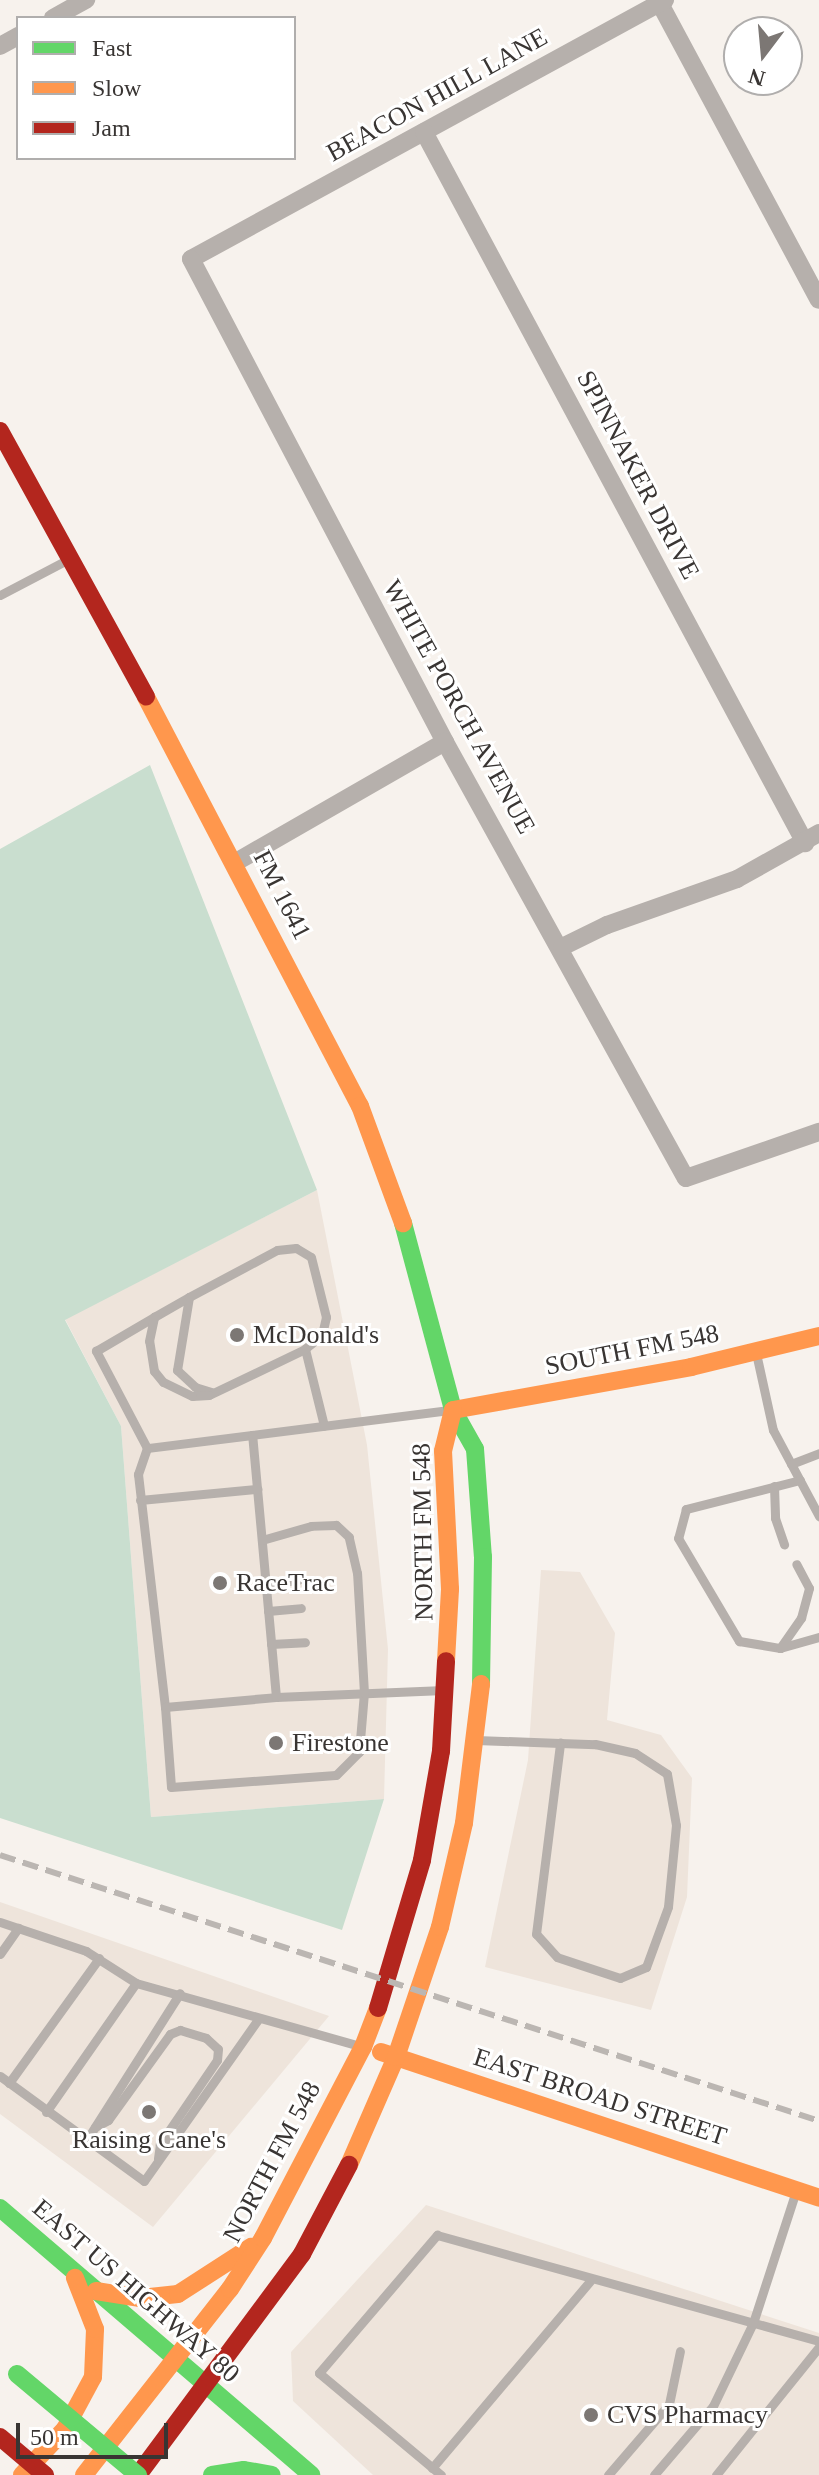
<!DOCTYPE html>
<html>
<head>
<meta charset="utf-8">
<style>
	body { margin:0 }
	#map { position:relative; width:819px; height:2475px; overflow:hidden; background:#f7f2ed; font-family:Georgia,serif }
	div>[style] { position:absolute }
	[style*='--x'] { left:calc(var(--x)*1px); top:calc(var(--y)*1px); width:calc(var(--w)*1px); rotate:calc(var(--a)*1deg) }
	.built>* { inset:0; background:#eee4db }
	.green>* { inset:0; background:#c9decf }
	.lane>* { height:9px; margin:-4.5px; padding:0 4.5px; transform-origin:4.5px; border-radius:4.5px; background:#b6b0ac }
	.street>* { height:18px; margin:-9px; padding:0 9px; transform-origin:9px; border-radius:9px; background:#b6b0ac }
	.fast>* { height:18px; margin:-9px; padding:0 9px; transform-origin:9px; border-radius:9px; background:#63d668 }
	.slow>* { height:18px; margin:-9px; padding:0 9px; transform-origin:9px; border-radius:9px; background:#ff974d }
	.jam>* { height:18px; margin:-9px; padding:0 9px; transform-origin:9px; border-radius:9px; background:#b3261e }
	.rail>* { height:6px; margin-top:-3px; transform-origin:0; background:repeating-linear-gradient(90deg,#bbb6b2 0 16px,transparent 0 24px) }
	.fast-bridge>* { height:18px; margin:-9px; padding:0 9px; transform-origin:9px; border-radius:9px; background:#63d668 }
	.jam-bridge>* { height:18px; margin:-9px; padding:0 9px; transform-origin:9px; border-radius:9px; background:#b3261e }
	.dots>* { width:22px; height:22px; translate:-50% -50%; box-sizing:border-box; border:4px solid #fff; border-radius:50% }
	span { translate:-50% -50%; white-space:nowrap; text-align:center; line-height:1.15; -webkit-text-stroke:6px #fff; paint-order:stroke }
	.street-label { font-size:26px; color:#393533 }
	.poi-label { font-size:26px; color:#393533 }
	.left { translate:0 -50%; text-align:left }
	.legend { position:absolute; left:16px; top:16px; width:280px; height:144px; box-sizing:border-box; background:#fff; border:2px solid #b0aead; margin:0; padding:10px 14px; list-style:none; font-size:24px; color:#393533 }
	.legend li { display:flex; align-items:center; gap:16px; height:40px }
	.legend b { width:40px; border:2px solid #b0aead }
	.north { position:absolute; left:723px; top:16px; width:80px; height:80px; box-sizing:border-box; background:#fff; border:2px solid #b0aead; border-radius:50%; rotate:196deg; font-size:22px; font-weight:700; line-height:32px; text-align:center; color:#393533 }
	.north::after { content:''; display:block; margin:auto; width:28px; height:36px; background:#7c7774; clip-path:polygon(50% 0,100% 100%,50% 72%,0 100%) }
	.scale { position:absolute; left:16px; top:2423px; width:152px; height:36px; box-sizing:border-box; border:4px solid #393533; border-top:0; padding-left:10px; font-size:24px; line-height:28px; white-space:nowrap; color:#393533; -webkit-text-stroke:6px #fff; paint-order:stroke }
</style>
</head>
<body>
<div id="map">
	<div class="built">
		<i style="clip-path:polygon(317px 1190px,367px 1445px,388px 1649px,384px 1799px,151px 1817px,121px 1426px,65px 1319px)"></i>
		<i style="clip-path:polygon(541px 1570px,580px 1572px,615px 1633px,607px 1720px,661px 1735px,692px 1778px,687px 1897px,651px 2010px,485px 1967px,528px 1760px)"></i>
		<i style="clip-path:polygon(0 1902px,329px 2016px,153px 2227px,0 2114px)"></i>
		<i style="clip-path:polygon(426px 2205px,819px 2333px,819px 2475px,373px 2475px,293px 2401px,291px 2352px)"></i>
	</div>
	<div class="green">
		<i style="clip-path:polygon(150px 765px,317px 1190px,65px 1320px,121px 1426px,151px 1817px,384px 1799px,342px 1930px,0 1818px,0 849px)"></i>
	</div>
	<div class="lane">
		<i style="--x:0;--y:595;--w:76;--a:-27.6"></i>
		<i style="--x:189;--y:1297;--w:74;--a:99.3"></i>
		<i style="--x:177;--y:1370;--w:25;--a:43"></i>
		<i style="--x:195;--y:1387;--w:17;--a:17"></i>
		<i style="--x:305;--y:1349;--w:79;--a:76.1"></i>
		<i style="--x:756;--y:1353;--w:79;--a:77.6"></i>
		<i style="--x:773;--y:1430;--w:98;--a:61.9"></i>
		<i style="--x:252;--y:1435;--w:106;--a:172.9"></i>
		<i style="--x:147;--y:1448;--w:28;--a:109"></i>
		<i style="--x:138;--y:1474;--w:235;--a:83.4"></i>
		<i style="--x:165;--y:1707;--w:111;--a:-5.1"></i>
		<i style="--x:147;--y:1448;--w:110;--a:-117.7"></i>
		<i style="--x:96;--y:1351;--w:67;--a:-30.4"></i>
		<i style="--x:154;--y:1317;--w:40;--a:-29.7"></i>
		<i style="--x:189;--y:1297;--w:100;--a:-28.1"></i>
		<i style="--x:277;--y:1250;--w:19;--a:-6"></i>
		<i style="--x:296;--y:1248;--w:17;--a:31"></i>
		<i style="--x:311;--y:1257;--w:62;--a:76"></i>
		<i style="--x:326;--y:1317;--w:18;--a:103"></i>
		<i style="--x:322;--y:1335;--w:22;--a:141"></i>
		<i style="--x:305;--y:1349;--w:106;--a:154.4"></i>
		<i style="--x:209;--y:1395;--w:17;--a:177"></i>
		<i style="--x:192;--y:1396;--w:32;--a:-154"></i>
		<i style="--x:163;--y:1382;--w:14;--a:-129"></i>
		<i style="--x:154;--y:1371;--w:30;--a:-99"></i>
		<i style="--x:149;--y:1341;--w:25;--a:-78"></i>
		<i style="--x:791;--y:1464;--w:30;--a:-21"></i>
		<i style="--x:800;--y:1480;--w:118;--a:165.7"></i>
		<i style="--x:686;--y:1509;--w:30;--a:105"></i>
		<i style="--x:678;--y:1538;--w:120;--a:59.4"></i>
		<i style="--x:739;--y:1641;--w:42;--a:9.7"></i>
		<i style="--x:780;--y:1648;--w:41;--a:-15.8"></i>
		<i style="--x:774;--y:1486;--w:32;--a:88"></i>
		<i style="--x:775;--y:1518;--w:28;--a:71"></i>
		<i style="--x:140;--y:1500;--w:118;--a:-5.4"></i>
		<i style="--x:266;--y:1583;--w:32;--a:-5"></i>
		<i style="--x:268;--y:1611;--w:33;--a:-5"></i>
		<i style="--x:271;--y:1644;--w:34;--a:-3"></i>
		<i style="--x:780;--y:1648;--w:37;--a:-55"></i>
		<i style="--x:801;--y:1618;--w:31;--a:-75"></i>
		<i style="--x:809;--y:1588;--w:27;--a:-118"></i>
		<i style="--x:444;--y:1690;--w:168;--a:177.6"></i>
		<i style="--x:276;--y:1697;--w:263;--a:-95.2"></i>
		<i style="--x:252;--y:1435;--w:199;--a:-7.2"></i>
		<i style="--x:165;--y:1707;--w:80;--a:85.7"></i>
		<i style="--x:171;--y:1787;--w:165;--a:-4.2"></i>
		<i style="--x:336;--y:1775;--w:33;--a:-45"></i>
		<i style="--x:359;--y:1752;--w:59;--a:-85.2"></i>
		<i style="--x:364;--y:1693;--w:120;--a:-93.3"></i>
		<i style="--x:357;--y:1573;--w:37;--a:-103"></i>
		<i style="--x:349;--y:1537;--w:18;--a:-137"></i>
		<i style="--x:336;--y:1525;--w:25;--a:178"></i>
		<i style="--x:311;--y:1526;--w:51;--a:164.1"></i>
		<i style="--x:476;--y:1740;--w:84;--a:2"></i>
		<i style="--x:560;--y:1743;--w:35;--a:2"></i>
		<i style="--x:595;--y:1744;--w:41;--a:12.7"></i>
		<i style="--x:635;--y:1753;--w:38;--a:33"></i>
		<i style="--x:667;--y:1774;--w:52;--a:80"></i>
		<i style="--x:676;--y:1825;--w:82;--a:95.6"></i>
		<i style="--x:668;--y:1907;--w:64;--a:110.1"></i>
		<i style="--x:646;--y:1967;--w:28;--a:157"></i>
		<i style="--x:620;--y:1978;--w:66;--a:-161.6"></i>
		<i style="--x:557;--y:1957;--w:31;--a:-132"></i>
		<i style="--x:536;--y:1934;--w:193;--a:-82.8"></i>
		<i style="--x:0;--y:1922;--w:91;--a:18.6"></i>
		<i style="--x:86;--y:1951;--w:59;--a:32.6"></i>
		<i style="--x:0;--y:1954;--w:32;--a:-55"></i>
		<i style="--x:0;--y:2076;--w:178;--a:36.1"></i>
		<i style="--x:144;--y:2181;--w:199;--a:-54.8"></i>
		<i style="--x:9;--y:2083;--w:154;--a:-54.2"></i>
		<i style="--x:46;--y:2112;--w:157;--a:-55.1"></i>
		<i style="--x:136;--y:1983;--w:233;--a:15.7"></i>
		<i style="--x:95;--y:2127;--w:15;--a:-28"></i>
		<i style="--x:108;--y:2120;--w:106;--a:-54.2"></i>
		<i style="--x:170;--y:2034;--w:11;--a:-22"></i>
		<i style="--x:180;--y:2030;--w:27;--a:17"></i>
		<i style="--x:206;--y:2038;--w:16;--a:43"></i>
		<i style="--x:218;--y:2049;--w:11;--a:95"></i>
		<i style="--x:217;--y:2060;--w:102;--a:124.2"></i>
		<i style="--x:160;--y:2144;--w:15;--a:98"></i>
		<i style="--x:86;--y:2141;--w:175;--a:-57.6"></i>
		<i style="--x:432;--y:2468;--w:245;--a:-49.8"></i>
		<i style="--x:441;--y:2475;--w:159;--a:-140.1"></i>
		<i style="--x:319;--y:2373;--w:182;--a:-49.5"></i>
		<i style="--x:437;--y:2235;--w:396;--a:15.5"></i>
		<i style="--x:608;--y:2475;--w:94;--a:-49.3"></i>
		<i style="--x:669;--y:2404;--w:54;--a:-78.3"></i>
		<i style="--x:654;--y:2475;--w:91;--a:-49.5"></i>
		<i style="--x:713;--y:2406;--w:92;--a:-64.3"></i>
		<i style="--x:753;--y:2323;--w:139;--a:-72"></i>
		<i style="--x:716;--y:2475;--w:164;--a:-51.2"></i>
	</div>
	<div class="street">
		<i style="--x:658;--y:0;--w:340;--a:61.8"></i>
		<i style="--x:665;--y:0;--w:540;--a:151.35"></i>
		<i style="--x:191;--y:259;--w:546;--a:62.26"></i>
		<i style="--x:445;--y:742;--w:498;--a:61.1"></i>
		<i style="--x:686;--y:1178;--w:141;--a:-19.1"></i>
		<i style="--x:53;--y:18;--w:38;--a:-29"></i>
		<i style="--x:0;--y:46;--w:21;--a:-29"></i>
		<i style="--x:424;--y:132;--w:807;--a:61.81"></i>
		<i style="--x:236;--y:862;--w:241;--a:-29.9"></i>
		<i style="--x:562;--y:947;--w:50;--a:-26.1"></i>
		<i style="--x:607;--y:925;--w:138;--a:-19.5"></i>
		<i style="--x:737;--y:879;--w:94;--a:-29.3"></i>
	</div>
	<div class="fast">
		<i style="--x:403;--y:1223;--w:194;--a:75"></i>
		<i style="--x:453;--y:1410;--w:45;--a:60.6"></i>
		<i style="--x:475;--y:1449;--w:108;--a:85.8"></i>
		<i style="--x:483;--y:1557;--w:127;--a:90.9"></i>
		<i style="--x:0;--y:2208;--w:410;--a:40.6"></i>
		<i style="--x:212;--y:2475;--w:32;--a:-9"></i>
		<i style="--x:244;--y:2470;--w:28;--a:10"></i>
	</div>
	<div class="slow">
		<i style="--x:146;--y:697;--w:462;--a:62.4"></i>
		<i style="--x:360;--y:1106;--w:125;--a:69.8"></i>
		<i style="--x:453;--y:1410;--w:242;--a:-10.2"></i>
		<i style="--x:691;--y:1367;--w:132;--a:-13.6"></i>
		<i style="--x:446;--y:1661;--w:72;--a:-86.8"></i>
		<i style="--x:450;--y:1589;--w:138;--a:-92.9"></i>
		<i style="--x:443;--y:1451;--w:42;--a:-76.3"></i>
		<i style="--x:381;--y:2052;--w:462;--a:18.4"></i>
		<i style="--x:349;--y:2165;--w:118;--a:-66.5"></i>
		<i style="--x:396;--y:2057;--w:137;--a:-71.3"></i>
		<i style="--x:440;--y:1927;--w:107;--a:-77"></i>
		<i style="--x:464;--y:1823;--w:140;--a:-83"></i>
		<i style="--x:96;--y:2291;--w:45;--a:9"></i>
		<i style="--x:140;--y:2298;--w:38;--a:-6"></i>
		<i style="--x:178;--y:2294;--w:87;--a:-32.8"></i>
		<i style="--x:22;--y:2475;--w:63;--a:-46.9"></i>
		<i style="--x:65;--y:2429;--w:59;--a:-61.7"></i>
		<i style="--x:93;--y:2377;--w:48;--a:-87.6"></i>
		<i style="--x:95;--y:2329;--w:55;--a:-111.4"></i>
		<i style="--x:84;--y:2475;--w:236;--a:-51.9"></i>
		<i style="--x:230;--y:2289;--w:61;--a:-57.1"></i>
		<i style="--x:263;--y:2238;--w:216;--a:-62.4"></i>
		<i style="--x:363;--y:2047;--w:42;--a:-69"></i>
	</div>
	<div class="jam">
		<i style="--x:0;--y:431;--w:303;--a:61.2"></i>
		<i style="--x:378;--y:2008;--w:154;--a:-73.4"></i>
		<i style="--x:422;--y:1860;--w:111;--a:-80.1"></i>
		<i style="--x:441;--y:1751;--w:90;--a:-86.8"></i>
		<i style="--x:138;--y:2475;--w:275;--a:-53.4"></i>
		<i style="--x:302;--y:2254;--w:101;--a:-62.2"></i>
	</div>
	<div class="rail">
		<i style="--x:0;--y:1855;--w:861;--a:17.99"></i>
	</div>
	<div class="fast-bridge">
		<i style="--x:17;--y:2374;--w:158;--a:39.9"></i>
	</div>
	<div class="jam-bridge">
		<i style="--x:0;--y:2437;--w:59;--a:40.2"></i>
	</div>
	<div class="dots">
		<i style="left:237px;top:1335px;background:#7c7774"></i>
		<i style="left:220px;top:1583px;background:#7c7774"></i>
		<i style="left:276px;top:1743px;background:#7c7774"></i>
		<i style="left:149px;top:2112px;background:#7c7774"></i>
		<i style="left:591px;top:2415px;background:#7c7774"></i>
	</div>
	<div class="street-label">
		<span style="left:437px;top:95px;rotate:-29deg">BEACON HILL LANE</span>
		<span style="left:638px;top:475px;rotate:62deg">SPINNAKER DRIVE</span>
		<span style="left:459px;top:707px;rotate:61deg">WHITE PORCH AVENUE</span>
		<span style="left:282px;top:895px;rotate:63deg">FM 1641</span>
		<span style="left:632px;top:1350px;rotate:-11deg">SOUTH FM 548</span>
		<span style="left:423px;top:1532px;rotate:-91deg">NORTH FM 548</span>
		<span style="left:600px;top:2097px;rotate:18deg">EAST BROAD STREET</span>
		<span style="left:272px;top:2162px;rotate:-62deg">NORTH FM 548</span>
		<span style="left:136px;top:2291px;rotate:41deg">EAST US HIGHWAY 80</span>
	</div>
	<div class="poi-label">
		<span class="left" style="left:253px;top:1335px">McDonald's</span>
		<span class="left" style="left:236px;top:1583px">RaceTrac</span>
		<span class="left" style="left:292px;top:1743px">Firestone</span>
		<span style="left:149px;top:2140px">Raising Cane's</span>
		<span class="left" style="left:607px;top:2415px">CVS Pharmacy</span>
	</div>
	<ul class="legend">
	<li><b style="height:10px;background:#63d668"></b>Fast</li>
	<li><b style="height:10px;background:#ff974d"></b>Slow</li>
	<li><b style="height:10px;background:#b3261e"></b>Jam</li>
	</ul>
	<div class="north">N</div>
	<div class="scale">50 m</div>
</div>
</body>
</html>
